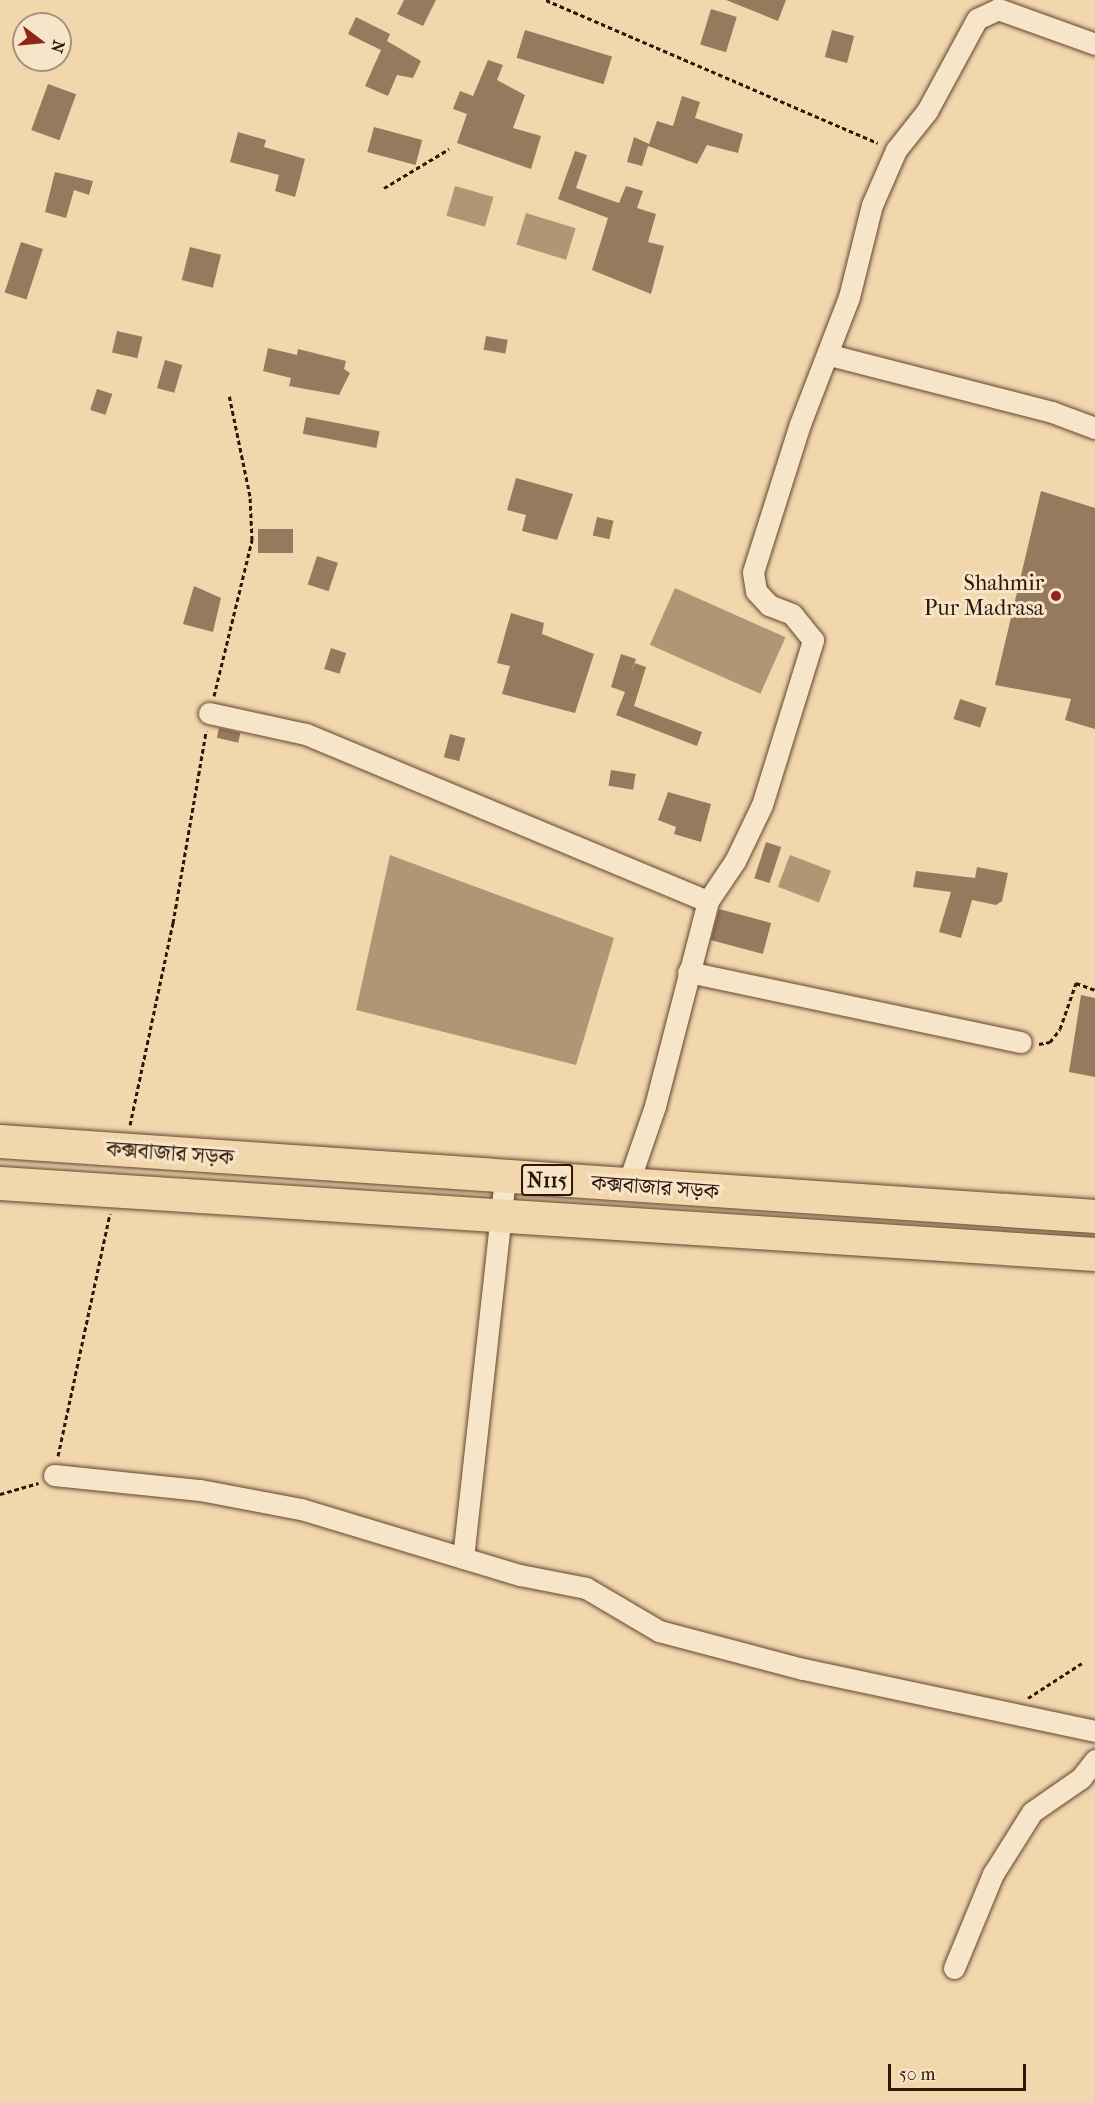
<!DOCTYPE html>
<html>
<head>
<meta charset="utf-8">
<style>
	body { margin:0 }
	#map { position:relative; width:1095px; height:2103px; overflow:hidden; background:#f2d7ad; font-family:"IM FELL French Canon","Noto Serif Bengali",serif }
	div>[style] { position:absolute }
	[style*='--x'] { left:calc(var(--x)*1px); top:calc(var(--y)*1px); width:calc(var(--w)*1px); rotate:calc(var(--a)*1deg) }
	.water>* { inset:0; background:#b19575; transform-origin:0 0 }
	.building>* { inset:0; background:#967a5d; transform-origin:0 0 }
	.path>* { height:3px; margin-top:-1.5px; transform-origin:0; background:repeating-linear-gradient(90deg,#321507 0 4.5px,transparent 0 7.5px) }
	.roads { filter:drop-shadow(0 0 2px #624630) drop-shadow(0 0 2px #624630) }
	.minor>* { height:21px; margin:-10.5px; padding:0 10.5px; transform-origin:10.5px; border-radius:10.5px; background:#f7e5ca }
	.trunk>* { height:33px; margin:-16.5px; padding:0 16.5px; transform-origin:16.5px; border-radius:16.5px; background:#f2d7ad }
	.dots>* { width:16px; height:16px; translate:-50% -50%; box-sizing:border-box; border:3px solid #f7e5ca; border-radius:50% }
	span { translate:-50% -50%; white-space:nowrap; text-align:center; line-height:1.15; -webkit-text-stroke:6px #f7e5ca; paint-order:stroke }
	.shield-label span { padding:2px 4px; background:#f7e5ca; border:2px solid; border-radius:4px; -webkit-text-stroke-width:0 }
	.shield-label { font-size:21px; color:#321507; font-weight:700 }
	.poi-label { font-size:22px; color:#321507 }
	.right { translate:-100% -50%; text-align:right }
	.street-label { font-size:22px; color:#321507 }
	.north { position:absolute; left:12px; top:12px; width:60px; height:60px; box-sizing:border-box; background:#f7e5ca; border:2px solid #a8927c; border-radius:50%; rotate:106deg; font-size:16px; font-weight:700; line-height:24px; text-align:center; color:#321507 }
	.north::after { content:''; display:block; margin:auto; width:21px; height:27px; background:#8f2418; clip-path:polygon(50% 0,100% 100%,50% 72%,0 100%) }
	.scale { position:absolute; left:888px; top:2064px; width:138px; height:27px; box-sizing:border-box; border:3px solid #321507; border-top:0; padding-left:8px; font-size:18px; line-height:21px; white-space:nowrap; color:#321507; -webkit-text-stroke:4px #f7e5ca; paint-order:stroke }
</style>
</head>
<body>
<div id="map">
	<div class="water">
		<i style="left:455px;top:186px;width:40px;height:31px;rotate:16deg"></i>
		<i style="left:526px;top:213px;width:52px;height:33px;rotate:17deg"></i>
		<i style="left:675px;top:588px;width:121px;height:62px;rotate:24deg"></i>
		<i style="clip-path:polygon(390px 855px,614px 938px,576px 1065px,356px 1010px)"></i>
		<i style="left:790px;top:855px;width:44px;height:34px;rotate:21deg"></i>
	</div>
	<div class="building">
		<i style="clip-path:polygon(404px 0,436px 0,423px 26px,397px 14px)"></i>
		<i style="clip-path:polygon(726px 0,786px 0,778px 21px)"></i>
		<i style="left:711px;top:9px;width:27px;height:37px;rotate:17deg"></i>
		<i style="clip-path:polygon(356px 17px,390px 34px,387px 41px,421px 61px,413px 78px,397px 75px,388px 96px,365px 86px,381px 50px,348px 34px)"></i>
		<i style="left:525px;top:30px;width:91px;height:29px;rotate:17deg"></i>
		<i style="left:832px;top:30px;width:23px;height:28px;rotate:15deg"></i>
		<i style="clip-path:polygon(488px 60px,503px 65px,497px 80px,525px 95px,513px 128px,541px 136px,531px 169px,457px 143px,467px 114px,453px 109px,460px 91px,473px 96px)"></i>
		<i style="left:48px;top:84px;width:30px;height:49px;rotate:20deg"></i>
		<i style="clip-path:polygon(682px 96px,700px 102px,695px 118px,743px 134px,738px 153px,707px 145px,697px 164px,648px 146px,642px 166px,627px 162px,634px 137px,649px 144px,657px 121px,673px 126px)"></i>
		<i style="left:374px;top:127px;width:50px;height:26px;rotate:15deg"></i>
		<i style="clip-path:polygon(238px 132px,266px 140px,264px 147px,305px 159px,295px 197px,275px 191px,279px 175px,230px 162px)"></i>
		<i style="clip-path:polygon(575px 151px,587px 155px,576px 188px,619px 203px,626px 186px,643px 191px,637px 208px,656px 214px,648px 242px,664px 246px,651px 294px,592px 270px,608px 218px,558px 199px)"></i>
		<i style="clip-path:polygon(55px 172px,93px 181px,89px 195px,74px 190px,66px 218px,45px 212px)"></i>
		<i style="left:21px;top:242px;width:23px;height:53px;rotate:18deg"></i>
		<i style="left:190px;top:247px;width:32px;height:34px;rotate:14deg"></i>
		<i style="left:117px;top:331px;width:26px;height:22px;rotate:13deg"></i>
		<i style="left:486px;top:336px;width:22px;height:14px;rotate:10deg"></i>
		<i style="clip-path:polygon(268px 348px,297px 355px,298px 349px,346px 361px,344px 369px,350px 373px,339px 395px,289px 386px,291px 378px,263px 371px)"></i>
		<i style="left:165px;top:360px;width:18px;height:29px;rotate:16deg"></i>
		<i style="left:97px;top:389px;width:16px;height:22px;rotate:18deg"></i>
		<i style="left:306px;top:417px;width:75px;height:17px;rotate:11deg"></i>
		<i style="clip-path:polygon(516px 478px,573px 494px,557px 540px,522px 531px,526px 515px,507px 510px)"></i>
		<i style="clip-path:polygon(1041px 491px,1095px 508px,1095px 729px,1065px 720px,1071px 699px,995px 685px)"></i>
		<i style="left:597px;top:517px;width:17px;height:19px;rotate:13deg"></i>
		<i style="left:293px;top:529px;width:24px;height:35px;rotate:90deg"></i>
		<i style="left:317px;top:556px;width:22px;height:30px;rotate:18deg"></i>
		<i style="clip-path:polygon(194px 586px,221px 598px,213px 632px,183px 624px)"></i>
		<i style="clip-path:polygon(511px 613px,544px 623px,542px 634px,594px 654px,575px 713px,502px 694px,510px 666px,497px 663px)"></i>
		<i style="left:331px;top:648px;width:16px;height:22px;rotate:18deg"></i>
		<i style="clip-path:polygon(621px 654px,636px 659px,630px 676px,635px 663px,646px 667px,634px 706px,702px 732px,697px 746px,616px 715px,625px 692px,611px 687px)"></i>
		<i style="left:960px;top:699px;width:28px;height:21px;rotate:18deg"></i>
		<i style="left:219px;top:728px;width:22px;height:10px;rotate:13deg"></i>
		<i style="left:450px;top:734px;width:16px;height:24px;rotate:15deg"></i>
		<i style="left:611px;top:770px;width:25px;height:16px;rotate:9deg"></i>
		<i style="clip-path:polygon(668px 792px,711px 804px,701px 842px,674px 834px,676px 827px,658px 820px)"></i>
		<i style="left:766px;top:842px;width:16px;height:38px;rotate:18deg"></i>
		<i style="clip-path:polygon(977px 867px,1008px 873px,1002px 901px,996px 905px,972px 900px,961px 938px,939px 932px,951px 892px,913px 887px,916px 871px,975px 878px)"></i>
		<i style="left:719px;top:909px;width:54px;height:32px;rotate:15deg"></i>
		<i style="clip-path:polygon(1081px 995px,1095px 998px,1095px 1077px,1069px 1072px)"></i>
	</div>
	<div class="path">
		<i style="--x:546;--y:0;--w:361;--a:23.3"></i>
		<i style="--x:384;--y:188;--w:76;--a:-31"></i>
		<i style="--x:214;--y:696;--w:161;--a:-76.3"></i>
		<i style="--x:252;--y:540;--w:44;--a:-92.6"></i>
		<i style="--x:250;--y:496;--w:103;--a:-101.7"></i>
		<i style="--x:1039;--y:1044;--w:11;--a:-10"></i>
		<i style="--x:1050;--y:1042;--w:16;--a:-52"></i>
		<i style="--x:1060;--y:1029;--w:49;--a:-70.8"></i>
		<i style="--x:1076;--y:983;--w:20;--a:20"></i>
		<i style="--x:130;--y:1125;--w:207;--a:-78"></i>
		<i style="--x:173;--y:923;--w:195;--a:-80.2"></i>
		<i style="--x:58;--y:1456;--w:248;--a:-77.9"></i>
		<i style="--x:0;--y:1494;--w:40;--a:-16"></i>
		<i style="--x:1028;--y:1698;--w:64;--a:-32.9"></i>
	</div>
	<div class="roads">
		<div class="minor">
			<i style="--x:830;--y:355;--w:229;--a:14.4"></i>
			<i style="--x:1052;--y:412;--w:46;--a:20.4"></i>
			<i style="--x:209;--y:713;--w:99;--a:12.2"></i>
			<i style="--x:306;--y:734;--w:435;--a:22.6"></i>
			<i style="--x:688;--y:972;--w:340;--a:11.9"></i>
			<i style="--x:627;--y:1187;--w:86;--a:-70.9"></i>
			<i style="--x:655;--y:1106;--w:212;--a:-75.5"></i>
			<i style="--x:708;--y:901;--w:48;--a:-56"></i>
			<i style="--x:735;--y:861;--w:62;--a:-64.3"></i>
			<i style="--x:762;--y:805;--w:173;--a:-72.8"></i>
			<i style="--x:813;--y:640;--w:33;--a:-129"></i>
			<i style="--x:792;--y:614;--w:25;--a:-159"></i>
			<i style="--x:769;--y:605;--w:19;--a:-133"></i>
			<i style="--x:756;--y:591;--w:19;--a:-99"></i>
			<i style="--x:753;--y:572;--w:155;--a:-72.4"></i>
			<i style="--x:800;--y:424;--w:136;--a:-68.9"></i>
			<i style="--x:849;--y:297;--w:95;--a:-76"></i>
			<i style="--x:872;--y:205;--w:60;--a:-66.4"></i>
			<i style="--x:896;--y:150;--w:50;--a:-51.5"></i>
			<i style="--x:927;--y:111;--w:105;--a:-61.5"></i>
			<i style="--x:977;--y:19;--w:23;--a:-25"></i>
			<i style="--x:998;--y:9;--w:103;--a:19.8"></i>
			<i style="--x:54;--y:1475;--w:147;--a:5.9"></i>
			<i style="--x:200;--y:1490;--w:103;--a:10.7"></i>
			<i style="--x:301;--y:1509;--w:229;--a:16.8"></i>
			<i style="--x:520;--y:1575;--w:67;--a:11.1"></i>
			<i style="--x:586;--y:1588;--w:85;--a:30.5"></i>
			<i style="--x:659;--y:1631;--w:149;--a:14.8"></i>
			<i style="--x:803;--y:1669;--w:299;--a:12"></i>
			<i style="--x:463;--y:1558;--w:384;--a:-83.7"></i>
			<i style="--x:954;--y:1968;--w:102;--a:-67.5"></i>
			<i style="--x:993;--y:1874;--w:73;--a:-57.8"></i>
			<i style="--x:1032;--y:1812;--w:60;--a:-34.8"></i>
			<i style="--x:1081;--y:1778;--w:23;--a:-52"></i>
		</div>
		<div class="trunk">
			<i style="--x:0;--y:1141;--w:1098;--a:3.92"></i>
			<i style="--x:0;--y:1183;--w:1097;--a:3.71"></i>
		</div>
	</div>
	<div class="dots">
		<i style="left:1056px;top:596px;background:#8f2418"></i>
	</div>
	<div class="shield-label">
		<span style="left:547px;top:1180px">N115</span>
	</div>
	<div class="poi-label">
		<span class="right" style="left:1044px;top:596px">Shahmir<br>Pur Madrasa</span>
	</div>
	<div class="street-label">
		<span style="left:170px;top:1154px;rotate:4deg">কক্সবাজার সড়ক</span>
		<span style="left:655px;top:1188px;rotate:4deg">কক্সবাজার সড়ক</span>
	</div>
	<div class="north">N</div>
	<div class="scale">50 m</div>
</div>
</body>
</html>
